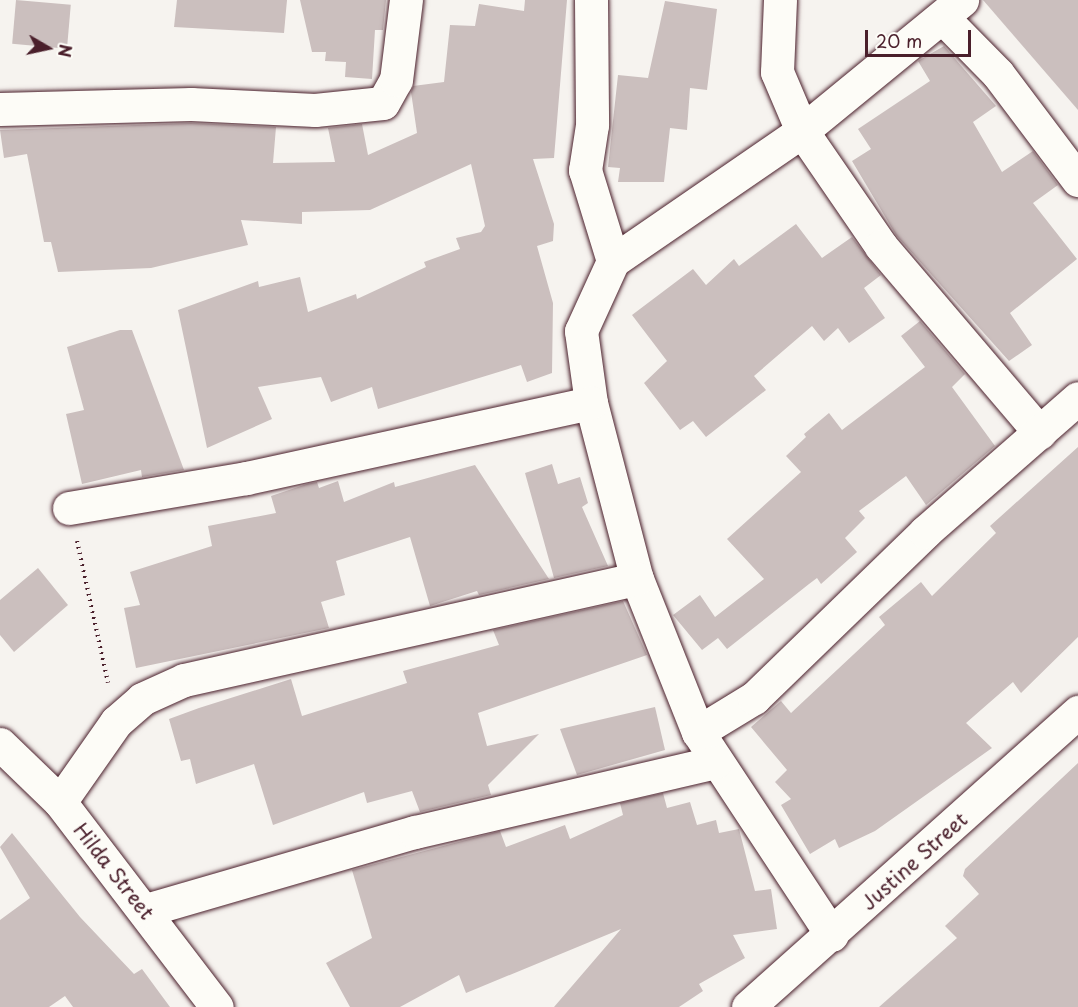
<!DOCTYPE html>
<html>
<head>
<meta charset="utf-8">
<style>
	body { margin:0 }
	#map { position:relative; width:1078px; height:1007px; overflow:hidden; background:#f6f3ef; font-family:"Playpen Sans",sans-serif }
	div>[style] { position:absolute }
	[style*='--x'] { left:calc(var(--x)*1px); top:calc(var(--y)*1px); width:calc(var(--w)*1px); rotate:calc(var(--a)*1deg) }
	.building>* { inset:0; background:#cbbfbe; transform-origin:0 0 }
	.path>* { height:4px; margin-top:-2px; transform-origin:0; background:repeating-linear-gradient(90deg,#4a1f2b 0 1.5px,transparent 0 6px) }
	.roads { filter:drop-shadow(0 0 2px #4a1f2b) drop-shadow(0 0 2px #4a1f2b) }
	.minor>* { height:33px; margin:-16.5px; padding:0 16.5px; transform-origin:16.5px; border-radius:16.5px; background:#fdfcf7 }
	span { translate:-50% -50%; white-space:nowrap; text-align:center; line-height:1.15; -webkit-text-stroke:4.5px #fdfcf7; paint-order:stroke }
	.street-label { font-size:20px; color:#4a1f2b }
	.north { position:absolute; left:18px; top:18px; width:60px; height:60px; -webkit-text-stroke:4px #fdfcf7; paint-order:stroke; rotate:99deg; font-size:16px; font-weight:700; line-height:24px; text-align:center; color:#4a1f2b }
	.north::after { content:''; display:block; margin:auto; width:21px; height:27px; background:#4a1f2b; clip-path:polygon(50% 0,100% 100%,50% 72%,0 100%) }
	.scale { position:absolute; left:865px; top:30px; width:106px; height:27px; box-sizing:border-box; border:3px solid #4a1f2b; border-top:0; padding-left:8px; font-size:18px; line-height:21px; white-space:nowrap; color:#4a1f2b; -webkit-text-stroke:4px #fdfcf7; paint-order:stroke }
</style>
</head>
<body>
<div id="map">
	<div class="building">
		<i style="left:16px;top:0;width:55px;height:44px;rotate:5deg"></i>
		<i style="clip-path:polygon(177px 0,287px 0,284px 33px,174px 27px)"></i>
		<i style="clip-path:polygon(300px 0,386px 0,383px 30px,375px 30px,372px 79px,345px 77px,346px 62px,325px 61px,326px 52px,312px 52px)"></i>
		<i style="clip-path:polygon(525px 0,567px 0,554px 158px,533px 159px,554px 224px,553px 241px,537px 246px,553px 303px,552px 373px,527px 382px,521px 365px,378px 409px,372px 387px,331px 402px,321px 377px,258px 387px,272px 419px,207px 448px,178px 310px,258px 281px,259px 287px,300px 277px,308px 312px,356px 294px,357px 299px,426px 267px,424px 262px,460px 249px,456px 238px,481px 232px,485px 226px,471px 164px,370px 210px,302px 212px,302px 224px,241px 220px,248px 245px,151px 268px,58px 272px,51px 242px,44px 242px,27px 154px,4px 158px,0 130px,191px 123px,276px 127px,273px 163px,335px 162px,328px 128px,362px 124px,368px 155px,417px 133px,411px 92px,413px 86px,444px 82px,450px 25px,475px 26px,479px 4px,524px 11px)"></i>
		<i style="clip-path:polygon(983px 0,1078px 0,1078px 110px,1008px 29px)"></i>
		<i style="clip-path:polygon(665px 1px,717px 9px,707px 90px,690px 88px,687px 130px,670px 128px,664px 182px,618px 182px,620px 168px,608px 167px,618px 75px,648px 78px)"></i>
		<i style="clip-path:polygon(944px 46px,996px 106px,973px 122px,1002px 172px,1033px 151px,1058px 185px,1033px 203px,1077px 259px,1010px 313px,1032px 345px,1009px 361px,896px 235px,852px 161px,871px 149px,858px 129px,930px 81px,918px 61px)"></i>
		<i style="clip-path:polygon(796px 224px,822px 258px,852px 237px,881px 275px,864px 288px,885px 318px,849px 343px,838px 328px,824px 341px,812px 326px,754px 376px,766px 390px,706px 437px,693px 421px,680px 430px,644px 383px,667px 361px,632px 315px,693px 269px,706px 285px,734px 259px,739px 266px)"></i>
		<i style="clip-path:polygon(920px 321px,965px 374px,952px 387px,995px 446px,926px 505px,906px 476px,859px 511px,865px 518px,845px 538px,857px 552px,821px 584px,817px 578px,809px 584px,727px 649px,718px 638px,702px 650px,673px 615px,700px 595px,715px 617px,764px 579px,727px 539px,801px 472px,786px 456px,806px 437px,804px 434px,829px 413px,842px 430px,925px 367px,901px 336px)"></i>
		<i style="clip-path:polygon(120px 330px,132px 330px,184px 470px,142px 477px,141px 470px,82px 484px,66px 414px,84px 410px,67px 347px)"></i>
		<i style="clip-path:polygon(1078px 447px,1078px 637px,1021px 693px,1013px 682px,966px 723px,992px 748px,875px 831px,839px 848px,835px 839px,810px 854px,781px 805px,791px 799px,775px 782px,787px 770px,751px 727px,781px 701px,791px 713px,885px 625px,879px 617px,921px 582px,932px 596px,996px 533px,990px 526px)"></i>
		<i style="clip-path:polygon(552px 464px,558px 484px,580px 477px,588px 503px,582px 507px,608px 566px,554px 578px,525px 473px)"></i>
		<i style="clip-path:polygon(475px 465px,549px 579px,479px 595px,477px 591px,430px 606px,410px 537px,336px 561px,345px 595px,321px 602px,329px 628px,136px 668px,124px 608px,140px 605px,130px 572px,212px 546px,208px 526px,276px 513px,271px 496px,307px 484px,317px 482px,319px 488px,338px 481px,344px 502px,394px 482px,395px 487px)"></i>
		<i style="clip-path:polygon(38px 568px,68px 605px,14px 652px,0 635px,0 600px)"></i>
		<i style="clip-path:polygon(623px 601px,647px 655px,478px 713px,487px 746px,539px 734px,488px 785px,491px 795px,420px 812px,412px 791px,367px 803px,364px 792px,273px 825px,254px 764px,196px 784px,190px 759px,181px 761px,169px 719px,199px 708px,291px 679px,302px 716px,407px 683px,403px 671px,499px 645px,493px 630px)"></i>
		<i style="clip-path:polygon(655px 707px,665px 750px,577px 775px,560px 729px)"></i>
		<i style="clip-path:polygon(1078px 763px,1078px 1007px,879px 1007px,957px 938px,945px 926px,979px 894px,963px 876px,965px 869px)"></i>
		<i style="clip-path:polygon(663px 793px,667px 808px,690px 802px,697px 825px,716px 820px,719px 833px,739px 829px,755px 891px,771px 889px,777px 929px,733px 935px,745px 958px,699px 984px,703px 991px,679px 1007px,554px 1007px,621px 929px,466px 993px,459px 975px,400px 1007px,350px 1007px,326px 963px,372px 938px,352px 870px,500px 831px,506px 847px,565px 825px,570px 839px,623px 815px,620px 803px)"></i>
		<i style="clip-path:polygon(12px 833px,80px 917px,134px 974px,142px 969px,170px 1007px,73px 1007px,65px 996px,49px 1007px,0 1007px,0 920px,30px 898px,0 847px)"></i>
	</div>
	<div class="path">
		<i style="--x:77;--y:541;--w:145;--a:77.7"></i>
	</div>
	<div class="roads">
		<div class="minor">
			<i style="--x:591;--y:0;--w:125;--a:89.5"></i>
			<i style="--x:592;--y:125;--w:46;--a:98.8"></i>
			<i style="--x:585;--y:170;--w:95;--a:72.9"></i>
			<i style="--x:613;--y:261;--w:77;--a:114.6"></i>
			<i style="--x:581;--y:331;--w:73;--a:82.1"></i>
			<i style="--x:591;--y:403;--w:182;--a:75.4"></i>
			<i style="--x:637;--y:579;--w:165;--a:68.3"></i>
			<i style="--x:698;--y:732;--w:243;--a:56.6"></i>
			<i style="--x:780;--y:0;--w:72;--a:92.4"></i>
			<i style="--x:777;--y:72;--w:64;--a:67"></i>
			<i style="--x:802;--y:131;--w:140;--a:55.5"></i>
			<i style="--x:881;--y:246;--w:245;--a:49.6"></i>
			<i style="--x:944;--y:19;--w:77;--a:45.5"></i>
			<i style="--x:998;--y:74;--w:133;--a:53"></i>
			<i style="--x:0;--y:109;--w:191;--a:-1.5"></i>
			<i style="--x:191;--y:104;--w:124;--a:2.8"></i>
			<i style="--x:315;--y:110;--w:68;--a:-5.9"></i>
			<i style="--x:383;--y:103;--w:26;--a:-61"></i>
			<i style="--x:396;--y:80;--w:81;--a:-82.9"></i>
			<i style="--x:613;--y:261;--w:229;--a:-34.5"></i>
			<i style="--x:802;--y:131;--w:207;--a:-39.3"></i>
			<i style="--x:69;--y:508;--w:180;--a:-9.6"></i>
			<i style="--x:246;--y:478;--w:353;--a:-12.3"></i>
			<i style="--x:698;--y:732;--w:66;--a:-31.3"></i>
			<i style="--x:754;--y:698;--w:238;--a:-44.1"></i>
			<i style="--x:925;--y:532;--w:203;--a:-41.2"></i>
			<i style="--x:0;--y:744;--w:83;--a:44"></i>
			<i style="--x:60;--y:802;--w:258;--a:52.6"></i>
			<i style="--x:60;--y:802;--w:98;--a:-55"></i>
			<i style="--x:116;--y:722;--w:35;--a:-41"></i>
			<i style="--x:142;--y:699;--w:46;--a:-24.3"></i>
			<i style="--x:184;--y:680;--w:464;--a:-12.6"></i>
			<i style="--x:146;--y:910;--w:280;--a:-16.2"></i>
			<i style="--x:415;--y:832;--w:308;--a:-13.1"></i>
			<i style="--x:748;--y:1007;--w:443;--a:-41.8"></i>
		</div>
	</div>
	<div class="street-label">
		<span style="left:914px;top:861px;rotate:-42deg">Justine Street</span>
		<span style="left:114px;top:871px;rotate:52deg">Hilda Street</span>
	</div>
	<div class="north">N</div>
	<div class="scale">20 m</div>
</div>
</body>
</html>
